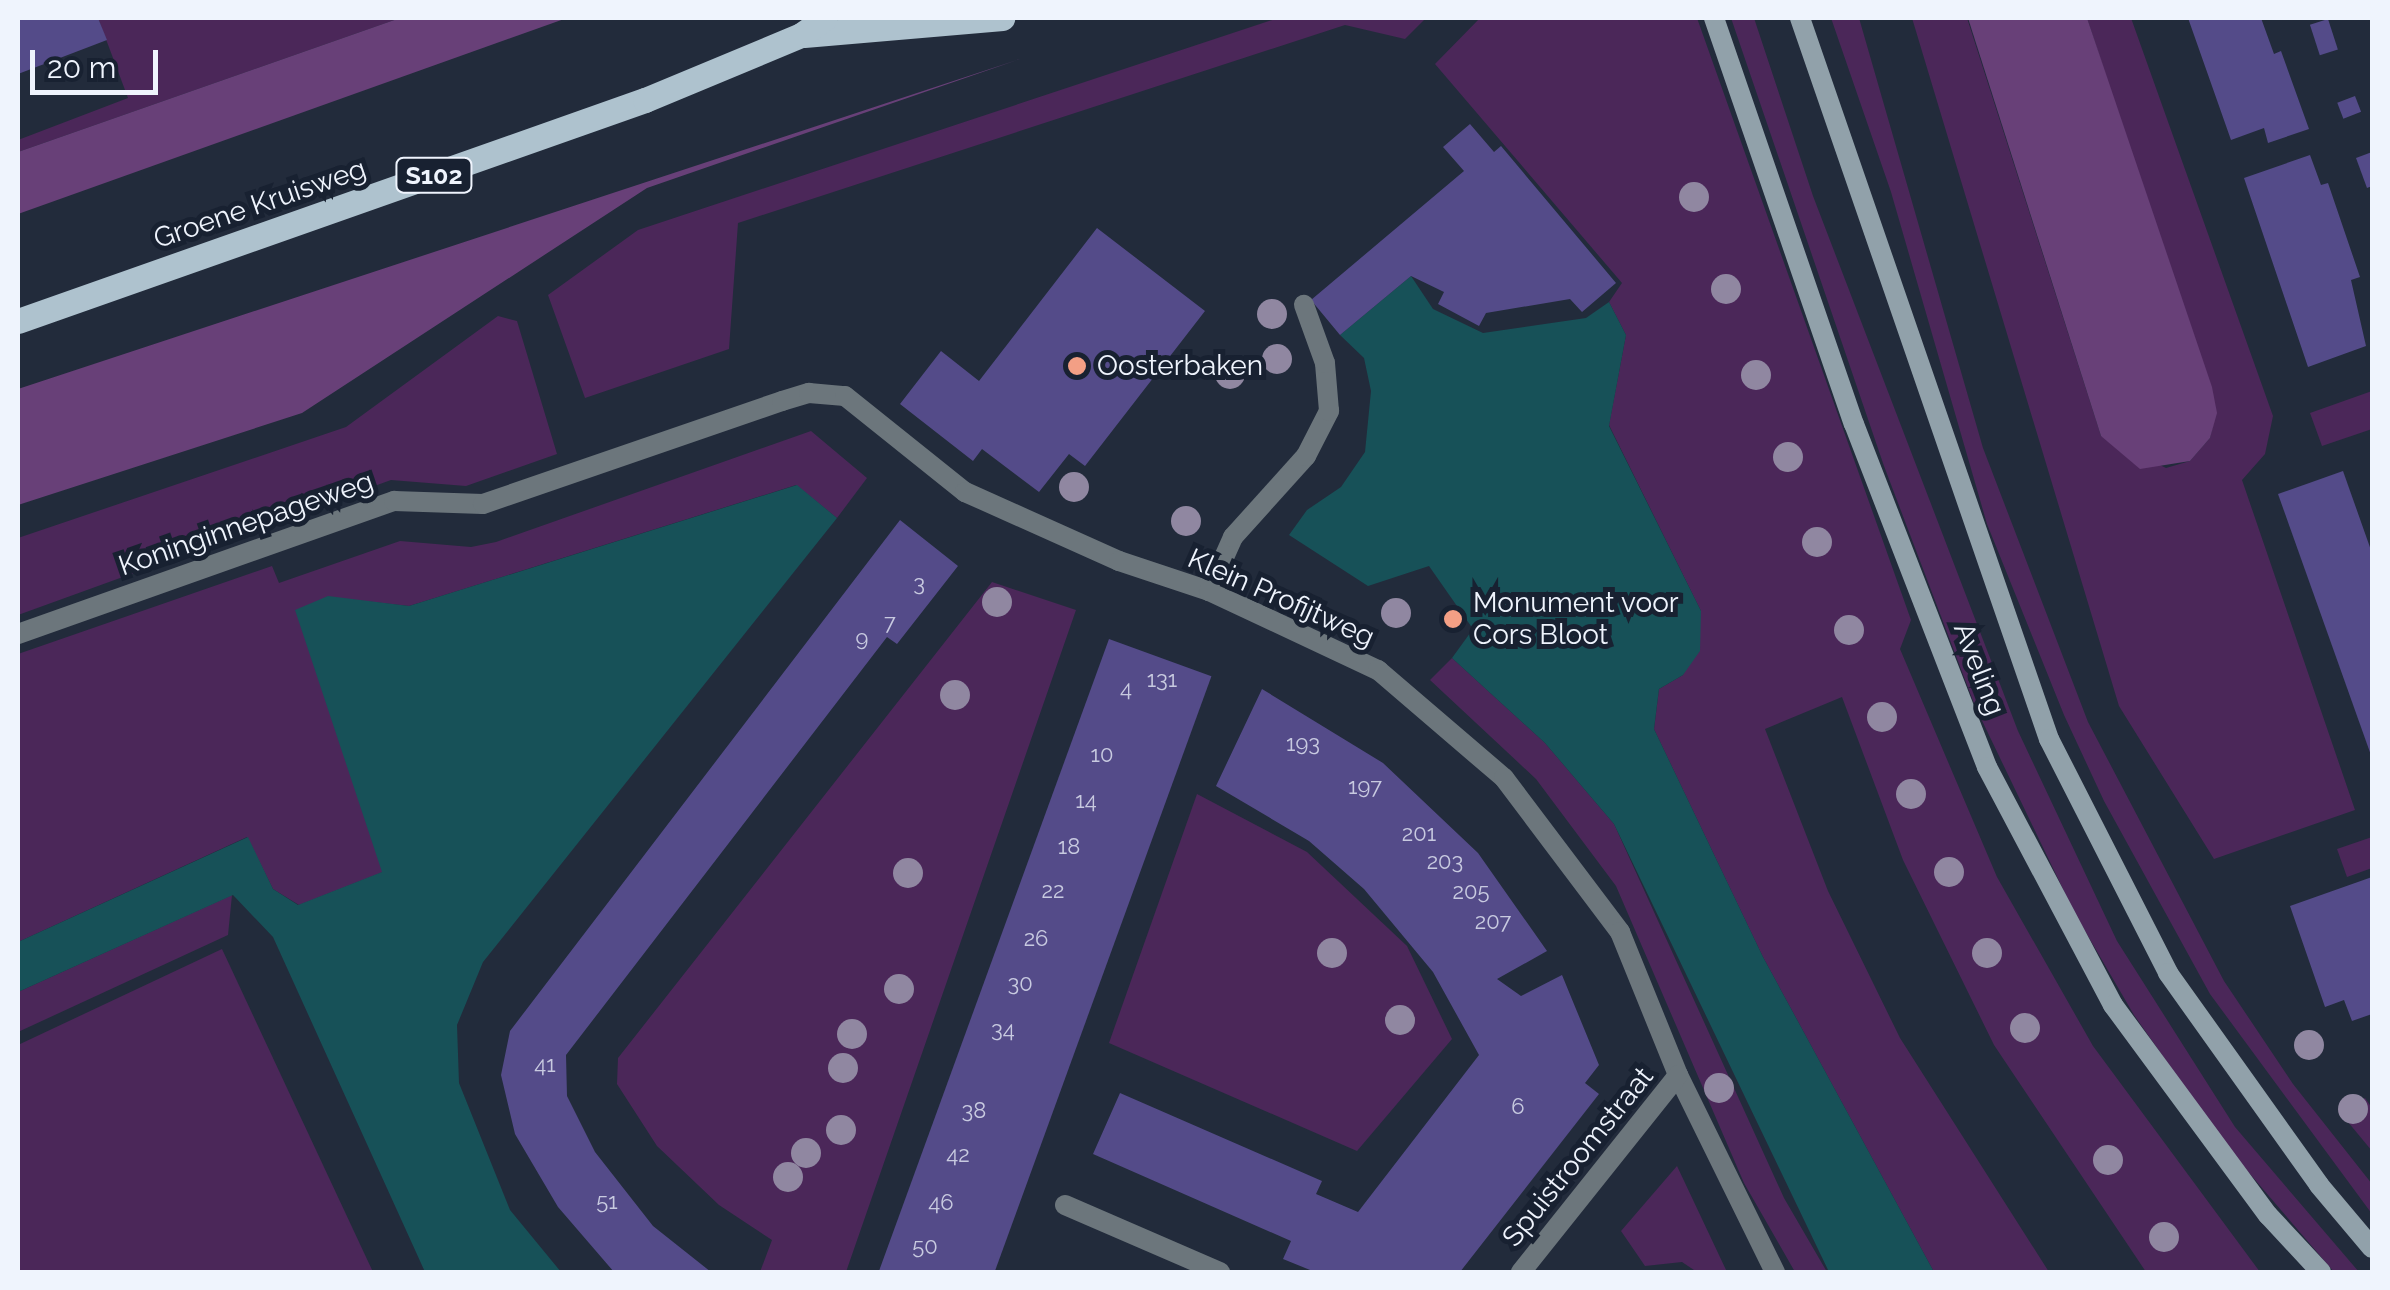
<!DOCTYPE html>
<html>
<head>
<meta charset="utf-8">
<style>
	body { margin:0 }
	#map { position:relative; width:2390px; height:1290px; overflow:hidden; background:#222b3b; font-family:Raleway,sans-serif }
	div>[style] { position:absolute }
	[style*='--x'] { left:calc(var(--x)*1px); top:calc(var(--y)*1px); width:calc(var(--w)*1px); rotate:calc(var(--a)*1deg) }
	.green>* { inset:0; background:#4b2759 }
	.forest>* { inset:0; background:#684078 }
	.water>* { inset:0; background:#175158 }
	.building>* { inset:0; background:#544b89; transform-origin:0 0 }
	.service>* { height:20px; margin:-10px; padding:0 10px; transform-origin:10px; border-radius:10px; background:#6c767c }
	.minor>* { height:20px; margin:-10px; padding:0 10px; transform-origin:10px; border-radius:10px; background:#6c767c }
	.secondary>* { height:20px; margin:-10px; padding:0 10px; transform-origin:10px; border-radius:10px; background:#91a1aa }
	.primary>* { height:25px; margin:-12.5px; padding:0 12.5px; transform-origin:12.5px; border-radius:12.5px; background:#aec2ce }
	.trees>* { width:30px; height:30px; margin:-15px; border-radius:50%; background:#9087a1 }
	.dots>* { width:28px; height:28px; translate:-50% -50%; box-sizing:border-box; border:5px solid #182131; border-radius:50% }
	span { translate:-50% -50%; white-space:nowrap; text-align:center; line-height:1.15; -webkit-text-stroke:10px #182131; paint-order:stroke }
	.number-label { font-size:22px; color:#c8cae0 }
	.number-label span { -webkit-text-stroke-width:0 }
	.shield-label span { padding:2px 8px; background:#182131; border:2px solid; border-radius:8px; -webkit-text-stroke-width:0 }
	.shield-label { font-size:25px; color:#eff4fd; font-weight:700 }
	.street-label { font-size:28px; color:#eff4fd }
	.poi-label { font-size:28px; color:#eff4fd }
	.left { translate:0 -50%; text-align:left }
	.frame { position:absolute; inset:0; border:20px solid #eff4fd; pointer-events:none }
	.scale { position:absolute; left:30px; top:50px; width:128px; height:45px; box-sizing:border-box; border:5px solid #eff4fd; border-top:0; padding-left:12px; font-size:30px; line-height:35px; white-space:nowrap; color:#eff4fd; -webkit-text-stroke:8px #182131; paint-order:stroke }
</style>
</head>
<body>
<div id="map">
	<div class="green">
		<i style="clip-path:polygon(98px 18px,400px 18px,18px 152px,18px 140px,128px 98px)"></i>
		<i style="clip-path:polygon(1278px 18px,1426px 18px,1405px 39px,1345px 25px,738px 223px,729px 349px,585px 398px,548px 295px,638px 230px)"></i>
		<i style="clip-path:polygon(1480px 18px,1697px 18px,1911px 620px,1900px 649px,1997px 877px,2093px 1046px,2260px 1272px,2146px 1272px,1994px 1045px,1903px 860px,1842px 697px,1765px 729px,1828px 891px,1900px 1038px,2049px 1272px,1934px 1272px,1763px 957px,1654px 729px,1659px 689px,1683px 675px,1701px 611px,1609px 425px,1626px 335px,1609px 302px,1622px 283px,1435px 64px)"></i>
		<i style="clip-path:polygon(1731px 18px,1754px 18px,1813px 196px,2018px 731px,2117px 941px,2235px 1127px,2359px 1272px,2334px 1272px,2226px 1146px,2134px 1015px,2074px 912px,1975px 706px,1884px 466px)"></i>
		<i style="clip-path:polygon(1831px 18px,1859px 18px,1983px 448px,2088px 722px,2224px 981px,2293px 1084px,2372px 1184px,2372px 1214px,2210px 994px,2104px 801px,2064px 715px,1987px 524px,1891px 192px)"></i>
		<i style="clip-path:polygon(1912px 18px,1967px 18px,2101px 436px,2166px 468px,2190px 461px,2210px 438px,2216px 413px,2087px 18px,2131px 18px,2273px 416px,2265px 454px,2242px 480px,2355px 810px,2214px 859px,2119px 706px)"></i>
		<i style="clip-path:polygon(498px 316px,517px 321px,557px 454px,466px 486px,391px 480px,18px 615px,18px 538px,346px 427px)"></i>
		<i style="clip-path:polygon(2372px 391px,2372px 429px,2322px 446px,2310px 413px)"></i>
		<i style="clip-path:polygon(811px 431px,867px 478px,837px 518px,796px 485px,409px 606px,328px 597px,383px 872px,299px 905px,273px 889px,247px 837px,18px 942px,18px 654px,272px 566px,279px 583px,400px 541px,471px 547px,496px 542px)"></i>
		<i style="clip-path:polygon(992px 582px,1076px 610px,846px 1272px,760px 1272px,772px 1240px,719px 1205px,657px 1146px,617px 1084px,618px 1058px)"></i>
		<i style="clip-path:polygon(1452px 658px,1545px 743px,1614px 824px,1784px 1198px,1827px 1272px,1795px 1272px,1744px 1183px,1616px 886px,1536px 779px,1430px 680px)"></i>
		<i style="clip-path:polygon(1197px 794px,1307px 852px,1407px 946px,1452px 1039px,1357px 1151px,1109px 1043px)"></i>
		<i style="clip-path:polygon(2372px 837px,2372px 868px,2347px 877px,2337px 849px)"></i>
		<i style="clip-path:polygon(232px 895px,228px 935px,18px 1032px,18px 992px)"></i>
		<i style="clip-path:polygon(222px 949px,373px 1272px,18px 1272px,18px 1045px)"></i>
		<i style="clip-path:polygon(2365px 1098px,2372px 1108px,2372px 1151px,2343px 1116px)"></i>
		<i style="clip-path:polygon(1677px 1166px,1727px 1272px,1697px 1272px,1682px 1262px,1645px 1266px,1621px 1231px)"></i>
	</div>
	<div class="forest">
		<i style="clip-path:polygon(400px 18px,567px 18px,18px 214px,18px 152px)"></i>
		<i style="clip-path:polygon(1968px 18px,2087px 18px,2212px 387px,2217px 413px,2210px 438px,2190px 461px,2140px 469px,2101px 436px)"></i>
		<i style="clip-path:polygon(1020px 59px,647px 188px,302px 413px,18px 505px,18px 389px)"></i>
	</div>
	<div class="water">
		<i style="clip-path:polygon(1411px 276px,1433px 309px,1483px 333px,1586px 318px,1609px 302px,1626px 335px,1609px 426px,1701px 611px,1700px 651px,1683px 675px,1659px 689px,1654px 729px,1763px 957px,1934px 1272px,1829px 1272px,1614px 824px,1545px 743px,1452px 658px,1473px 629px,1429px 566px,1368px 586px,1289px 535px,1307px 510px,1341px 487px,1365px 452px,1371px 391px,1364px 358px,1340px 335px)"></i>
		<i style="clip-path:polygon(797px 485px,837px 518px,483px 962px,457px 1025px,459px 1083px,510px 1210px,561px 1272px,425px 1272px,273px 937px,233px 895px,18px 992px,18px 942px,248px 837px,273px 889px,298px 905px,382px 872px,295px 610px,328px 596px,409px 606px)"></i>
	</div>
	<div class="building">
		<i style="clip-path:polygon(18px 18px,98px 18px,107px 40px,18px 74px)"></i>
		<i style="clip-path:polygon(2188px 18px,2261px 18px,2274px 54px,2281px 51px,2309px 129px,2268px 143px,2264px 128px,2231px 140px)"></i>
		<i style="left:2328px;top:19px;width:32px;height:19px;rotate:72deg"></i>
		<i style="left:2355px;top:96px;width:17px;height:19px;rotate:69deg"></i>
		<i style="clip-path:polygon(1470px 124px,1494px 152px,1501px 146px,1616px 283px,1582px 312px,1570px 299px,1486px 313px,1479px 326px,1438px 304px,1444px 292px,1411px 276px,1340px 335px,1311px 300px,1464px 171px,1443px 147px)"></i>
		<i style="clip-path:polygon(2372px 152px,2372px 186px,2367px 188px,2356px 158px)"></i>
		<i style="clip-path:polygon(2310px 155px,2321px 185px,2328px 183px,2360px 277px,2351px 280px,2366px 346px,2308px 367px,2244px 178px)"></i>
		<i style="clip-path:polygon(1097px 228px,1205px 311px,1085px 466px,1069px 454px,1039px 492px,982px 449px,973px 461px,900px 404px,941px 351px,979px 381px)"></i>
		<i style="clip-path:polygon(2343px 471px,2372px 553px,2372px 758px,2278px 494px)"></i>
		<i style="clip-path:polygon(900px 520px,958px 566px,897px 644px,887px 637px,566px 1055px,567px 1096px,595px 1152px,653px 1226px,711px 1272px,614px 1272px,558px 1207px,515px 1134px,501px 1075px,510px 1031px)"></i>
		<i style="left:1109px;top:639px;width:109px;height:673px;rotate:20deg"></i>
		<i style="clip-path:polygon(1262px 689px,1383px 763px,1478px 853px,1547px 951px,1497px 979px,1521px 996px,1562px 975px,1599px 1065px,1585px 1083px,1599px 1094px,1460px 1272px,1315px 1272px,1283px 1259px,1291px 1241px,1093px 1154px,1120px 1093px,1322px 1181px,1316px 1194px,1358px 1212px,1479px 1055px,1433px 972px,1364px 889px,1309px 841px,1216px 786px)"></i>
		<i style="clip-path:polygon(2372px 877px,2372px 1014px,2352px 1021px,2344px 1000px,2325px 1007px,2290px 906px)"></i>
	</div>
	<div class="service">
		<i style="--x:1209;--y:591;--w:59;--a:-66"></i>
		<i style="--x:1233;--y:537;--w:109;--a:-48"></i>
		<i style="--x:1306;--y:456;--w:51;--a:-62.9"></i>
		<i style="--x:1329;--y:411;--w:48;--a:-94.8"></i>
		<i style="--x:1325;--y:363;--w:62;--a:-109.9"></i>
	</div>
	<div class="minor">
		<i style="--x:18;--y:634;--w:399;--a:-19.5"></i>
		<i style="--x:394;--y:501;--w:89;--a:1.9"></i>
		<i style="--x:483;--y:504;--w:316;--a:-19"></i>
		<i style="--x:782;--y:401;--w:28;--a:-17"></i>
		<i style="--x:809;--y:393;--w:36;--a:5"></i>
		<i style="--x:845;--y:396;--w:154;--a:38.7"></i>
		<i style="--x:965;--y:492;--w:169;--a:24.1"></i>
		<i style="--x:1119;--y:561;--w:95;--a:18.4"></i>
		<i style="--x:1209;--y:591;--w:187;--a:25.1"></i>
		<i style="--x:1378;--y:670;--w:166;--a:40.6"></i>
		<i style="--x:1504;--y:778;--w:193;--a:53"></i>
		<i style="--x:1620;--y:932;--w:154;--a:67.9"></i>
		<i style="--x:1678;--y:1075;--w:220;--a:63.8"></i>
		<i style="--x:1065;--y:1205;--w:169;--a:23.4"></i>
		<i style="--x:1521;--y:1272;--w:252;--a:-51.4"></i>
	</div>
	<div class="secondary">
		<i style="--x:1714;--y:18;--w:429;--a:71"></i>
		<i style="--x:1854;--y:424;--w:368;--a:68.8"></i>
		<i style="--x:1987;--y:767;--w:269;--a:62.1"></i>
		<i style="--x:2113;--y:1005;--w:261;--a:53.6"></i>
		<i style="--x:2268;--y:1215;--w:78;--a:47.1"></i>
		<i style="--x:1800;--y:18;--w:763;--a:70.95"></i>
		<i style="--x:2049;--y:739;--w:263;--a:63"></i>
		<i style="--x:2168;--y:973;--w:260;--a:54.5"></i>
		<i style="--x:2319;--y:1185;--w:82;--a:49.9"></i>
	</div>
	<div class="primary">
		<i style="--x:804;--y:35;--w:199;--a:-4.9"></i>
		<i style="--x:18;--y:321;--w:665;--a:-19.42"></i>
		<i style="--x:645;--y:100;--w:169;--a:-22.6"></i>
		<i style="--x:801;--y:35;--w:29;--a:-35"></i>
	</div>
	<div class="trees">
		<i style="left:1694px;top:197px"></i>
		<i style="left:1726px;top:289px"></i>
		<i style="left:1272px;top:314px"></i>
		<i style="left:1277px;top:359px"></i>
		<i style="left:1230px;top:374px"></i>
		<i style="left:1756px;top:375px"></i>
		<i style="left:1788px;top:457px"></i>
		<i style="left:1074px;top:487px"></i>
		<i style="left:1186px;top:521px"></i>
		<i style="left:1817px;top:542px"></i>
		<i style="left:997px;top:602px"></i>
		<i style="left:1396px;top:613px"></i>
		<i style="left:1849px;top:630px"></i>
		<i style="left:955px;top:695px"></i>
		<i style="left:1882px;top:717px"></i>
		<i style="left:1911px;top:794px"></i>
		<i style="left:1949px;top:872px"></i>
		<i style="left:908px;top:873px"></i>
		<i style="left:1332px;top:953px"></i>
		<i style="left:1987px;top:953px"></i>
		<i style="left:899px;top:989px"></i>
		<i style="left:1400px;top:1020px"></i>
		<i style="left:2025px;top:1028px"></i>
		<i style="left:852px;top:1034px"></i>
		<i style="left:2309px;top:1045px"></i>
		<i style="left:843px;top:1068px"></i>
		<i style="left:1719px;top:1088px"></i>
		<i style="left:2353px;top:1109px"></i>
		<i style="left:841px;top:1130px"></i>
		<i style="left:806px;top:1153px"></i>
		<i style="left:2108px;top:1160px"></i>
		<i style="left:788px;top:1177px"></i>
		<i style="left:2164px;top:1237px"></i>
	</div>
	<div class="dots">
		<i style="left:1077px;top:366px;background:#f39f85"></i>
		<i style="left:1453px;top:619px;background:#f39f85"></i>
	</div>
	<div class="number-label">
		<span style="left:919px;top:584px">3</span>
		<span style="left:890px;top:623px">7</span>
		<span style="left:862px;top:639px">9</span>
		<span style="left:1162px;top:680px">131</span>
		<span style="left:1126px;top:689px">4</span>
		<span style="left:1303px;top:744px">193</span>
		<span style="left:1102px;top:755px">10</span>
		<span style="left:1365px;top:787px">197</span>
		<span style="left:1086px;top:801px">14</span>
		<span style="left:1419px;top:834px">201</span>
		<span style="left:1069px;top:847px">18</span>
		<span style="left:1445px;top:862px">203</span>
		<span style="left:1053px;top:891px">22</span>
		<span style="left:1471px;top:892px">205</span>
		<span style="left:1493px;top:922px">207</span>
		<span style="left:1036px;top:939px">26</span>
		<span style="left:1020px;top:984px">30</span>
		<span style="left:1003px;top:1030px">34</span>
		<span style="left:545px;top:1065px">41</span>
		<span style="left:1518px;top:1107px">6</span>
		<span style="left:974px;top:1111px">38</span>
		<span style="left:958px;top:1155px">42</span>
		<span style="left:607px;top:1202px">51</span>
		<span style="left:941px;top:1203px">46</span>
		<span style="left:925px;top:1247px">50</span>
	</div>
	<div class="shield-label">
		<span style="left:434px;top:175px">S102</span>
	</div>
	<div class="street-label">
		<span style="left:260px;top:204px;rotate:-19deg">Groene Kruisweg</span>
		<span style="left:246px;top:524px;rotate:-19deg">Koninginnepageweg</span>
		<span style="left:1281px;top:598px;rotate:24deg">Klein Profijtweg</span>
		<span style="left:1979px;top:669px;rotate:69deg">Aveling</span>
		<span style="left:1578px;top:1157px;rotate:-51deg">Spuistroomstraat</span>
	</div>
	<div class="poi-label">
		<span class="left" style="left:1097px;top:366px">Oosterbaken</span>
		<span class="left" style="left:1473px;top:619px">Monument voor<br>Cors Bloot</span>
	</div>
	<div class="frame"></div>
	<div class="scale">20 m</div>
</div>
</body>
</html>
